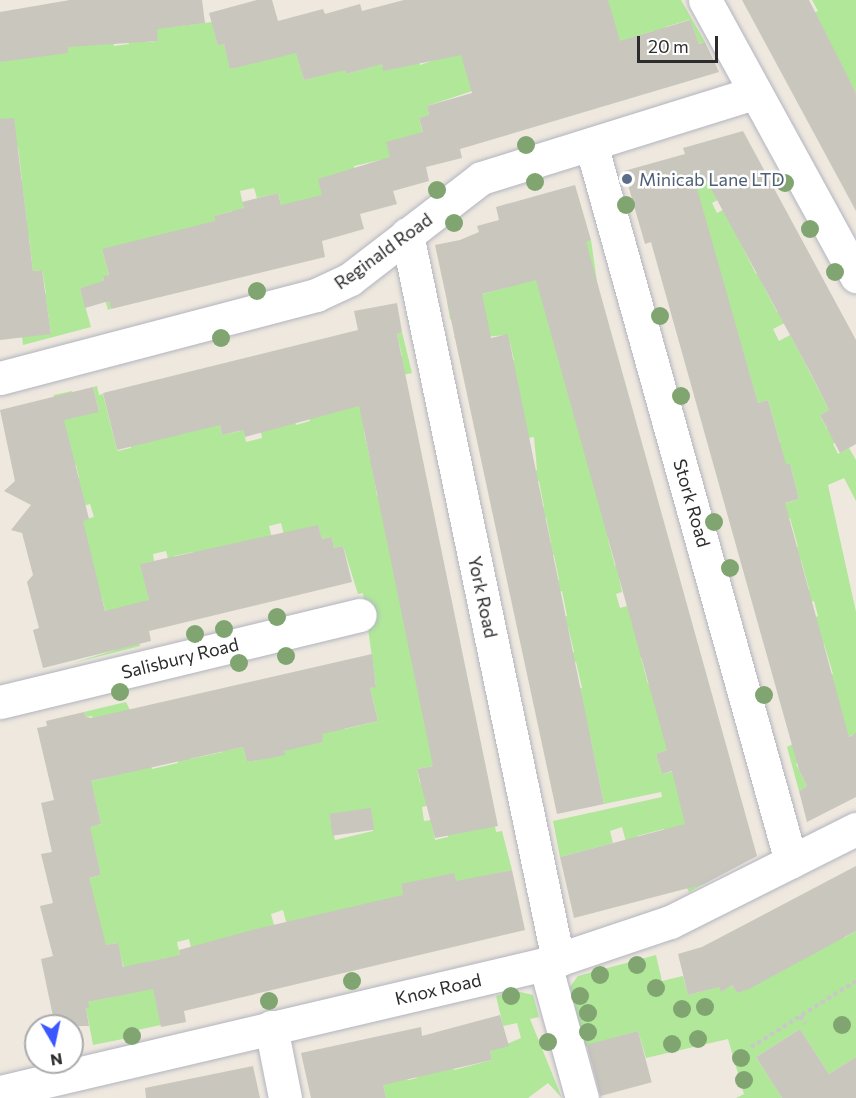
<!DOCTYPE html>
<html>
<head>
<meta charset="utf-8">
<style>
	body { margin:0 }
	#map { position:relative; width:856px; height:1098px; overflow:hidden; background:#eee8de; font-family:Commissioner,sans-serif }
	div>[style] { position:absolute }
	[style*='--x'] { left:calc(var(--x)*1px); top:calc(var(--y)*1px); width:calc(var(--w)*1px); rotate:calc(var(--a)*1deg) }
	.green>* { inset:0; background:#b0e799 }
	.building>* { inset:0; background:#c9c6bd; transform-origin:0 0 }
	.path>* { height:4px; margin-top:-2px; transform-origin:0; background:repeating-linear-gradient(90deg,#c8c8c8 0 4.5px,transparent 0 7.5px) }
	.roads { filter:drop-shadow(0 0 2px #b2b4c0) drop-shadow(0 0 2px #b2b4c0) }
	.minor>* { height:33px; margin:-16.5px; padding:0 16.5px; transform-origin:16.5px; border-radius:16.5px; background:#fff }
	.trees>* { width:18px; height:18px; margin:-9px; border-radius:50%; background:#80a571 }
	.dots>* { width:16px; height:16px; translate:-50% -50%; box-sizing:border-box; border:3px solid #fff; border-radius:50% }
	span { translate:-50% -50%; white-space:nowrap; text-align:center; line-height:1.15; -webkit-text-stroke:5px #fff; paint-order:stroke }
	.service-label { font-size:18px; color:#4e5e75 }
	.left { translate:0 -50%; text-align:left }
	.street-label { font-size:18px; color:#2c2c2c }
	.north { position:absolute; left:24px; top:1014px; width:60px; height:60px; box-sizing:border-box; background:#fff; border:2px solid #ababab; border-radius:50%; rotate:171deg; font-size:16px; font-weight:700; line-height:24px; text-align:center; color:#2c2c2c }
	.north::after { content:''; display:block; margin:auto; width:21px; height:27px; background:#3b57ff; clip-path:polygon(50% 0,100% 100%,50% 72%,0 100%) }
	.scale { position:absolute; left:637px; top:36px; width:81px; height:27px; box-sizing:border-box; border:3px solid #2c2c2c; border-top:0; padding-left:8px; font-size:18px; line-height:21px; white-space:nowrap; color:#2c2c2c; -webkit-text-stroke:4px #fff; paint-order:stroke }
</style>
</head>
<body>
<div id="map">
	<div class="green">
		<i style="clip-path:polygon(153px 0,158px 0,162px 28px,212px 22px,218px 46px,224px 44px,231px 69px,294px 45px,304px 80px,335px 72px,338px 43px,346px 74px,371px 67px,375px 40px,384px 71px,412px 34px,420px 65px,608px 0,681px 0,705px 42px,699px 44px,689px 20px,665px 27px,673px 53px,660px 56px,653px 31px,427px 106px,429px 115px,419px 118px,424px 137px,391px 160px,385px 176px,380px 160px,354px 166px,358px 183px,319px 209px,328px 239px,288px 231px,278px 193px,257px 198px,254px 188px,240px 191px,251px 240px,232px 211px,214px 216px,230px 280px,102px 249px,109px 275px,103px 277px,111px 309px,108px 310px,100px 283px,80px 288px,91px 327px,23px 345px,22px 337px,51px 333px,46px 300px,25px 303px,46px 293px,42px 270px,33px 271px,29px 237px,17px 239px,27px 225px,26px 215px,23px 192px,9px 182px,22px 180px,18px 147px,0 137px,0 62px,67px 40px,109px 3px,114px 46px,129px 44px,128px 33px,145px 31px,147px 42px,158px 41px)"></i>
		<i style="clip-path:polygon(812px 0,856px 0,856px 93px,813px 13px,818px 11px)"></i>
		<i style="clip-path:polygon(708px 165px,725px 196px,712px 203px,717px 213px,744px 199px,764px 236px,743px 248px,756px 274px,778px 263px,764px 287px,777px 312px,798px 301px,804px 313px,773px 329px,779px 341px,790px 335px,804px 361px,829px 410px,820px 415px,827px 429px,856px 414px,856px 431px,833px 444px,838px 454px,849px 448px,856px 460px,856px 501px,844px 478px,828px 485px,856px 612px,856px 736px,854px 734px,796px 764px,807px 786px,799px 791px,787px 747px,822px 729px,809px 680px,833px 674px,824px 644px,801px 650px,813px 618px,818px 616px,814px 601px,789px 608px,786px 596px,809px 589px,801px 560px,777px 566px,774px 553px,798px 547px,790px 518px,766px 524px,762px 510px,799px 499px,790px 464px,752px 474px,780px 442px,768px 400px,758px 403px,690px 170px)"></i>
		<i style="clip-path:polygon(591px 240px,633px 532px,608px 539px,615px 566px,640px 559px,643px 571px,619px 578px,622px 592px,616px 594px,620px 608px,651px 599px,666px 651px,641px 658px,648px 684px,673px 677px,667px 750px,656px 754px,662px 774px,682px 769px,707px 882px,689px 892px,672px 858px,664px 829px,637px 836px,645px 865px,633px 868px,622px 827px,610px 831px,613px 843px,560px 857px,553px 821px,662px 797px,661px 792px,604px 804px,590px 736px,575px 739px,565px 692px,582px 688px,576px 662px,559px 665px,558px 656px,574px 652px,568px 627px,550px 620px,567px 616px,562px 591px,545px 594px,542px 584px,559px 580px,554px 555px,537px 558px,535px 547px,551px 543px,546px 517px,529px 520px,527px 511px,544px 507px,541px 492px,539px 481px,522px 484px,519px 474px,537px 470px,534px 437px,512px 441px,496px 364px,514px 360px,508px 335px,455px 339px,454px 336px,484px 329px,450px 319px,447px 301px,463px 298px,476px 269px,483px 294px,508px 287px,577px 244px)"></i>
		<i style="clip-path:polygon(evenodd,402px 332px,412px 373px,403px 375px,364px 432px,370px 459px,391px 455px,372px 468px,375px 483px,377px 496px,399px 492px,413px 668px,453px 762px,417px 769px,420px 783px,436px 780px,461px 799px,422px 807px,424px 821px,431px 820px,435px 840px,448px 837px,447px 831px,495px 826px,496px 832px,502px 831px,512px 870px,456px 882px,401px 884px,409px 923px,294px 951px,283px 910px,271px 914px,274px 925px,191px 948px,189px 939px,177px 942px,185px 977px,178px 979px,186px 1011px,166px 958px,148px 962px,161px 1025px,137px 1030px,138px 1036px,93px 1045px,86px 1008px,88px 1002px,131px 993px,117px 943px,71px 953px,78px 881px,101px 875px,94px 846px,77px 830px,101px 824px,94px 795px,67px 787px,125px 773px,96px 732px,92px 716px,86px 717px,84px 712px,126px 702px,145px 740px,152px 769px,178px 763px,172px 733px,184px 731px,190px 759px,223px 752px,217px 723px,222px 722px,229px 750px,243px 747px,247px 762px,258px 760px,281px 740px,307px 745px,323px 742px,320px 729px,345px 729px,378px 721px,370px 688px,376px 686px,363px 593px,358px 594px,343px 546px,334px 548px,332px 537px,322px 539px,318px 526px,309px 528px,292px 566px,281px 523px,269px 526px,272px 538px,197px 569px,193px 552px,174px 556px,177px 594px,166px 551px,153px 554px,154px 561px,141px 564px,149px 600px,144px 602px,151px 631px,131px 609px,140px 646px,73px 663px,115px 650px,102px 598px,32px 533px,94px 517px,90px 504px,71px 509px,64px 482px,79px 478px,76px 465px,26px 477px,54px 395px,72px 391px,75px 400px,99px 412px,93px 387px,97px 386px,99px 395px,103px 394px,117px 451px,131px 448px,124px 421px,220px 425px,222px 435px,240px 431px,227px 363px,246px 442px,262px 438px,260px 427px,291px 407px,296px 425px,310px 421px,309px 413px,371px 363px,402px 356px,397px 334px,402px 332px,371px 809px,373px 831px,335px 840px,330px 819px,371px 809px)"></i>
		<i style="clip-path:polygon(832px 915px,844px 938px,856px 931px,856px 1057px,829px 1074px,800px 1029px,756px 1057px,782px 1098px,736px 1098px,744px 1094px,728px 1039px,646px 1058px,638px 1031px,585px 1046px,570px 987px,578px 976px,656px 955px,662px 981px,683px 976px,688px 995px,714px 988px,714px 978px,721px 991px,732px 985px,737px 993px)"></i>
		<i style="clip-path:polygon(516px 991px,533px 995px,539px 1017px,530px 1019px,562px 1098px,548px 1083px,528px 1098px,386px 1098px,380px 1073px,409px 1080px,417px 1078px,414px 1065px,450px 1058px,454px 1070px,492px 1060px,490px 1051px,521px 1038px,517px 1023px,503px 1026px,496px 996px)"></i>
	</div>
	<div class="building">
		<i style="clip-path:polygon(70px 0,202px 0,205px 23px,157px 29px,158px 41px,68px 47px,68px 53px,0 62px,0 12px)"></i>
		<i style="clip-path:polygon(257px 0,272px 0,278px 21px,323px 9px,325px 14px,360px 4px,362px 11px,404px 0,608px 0,620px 41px,690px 20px,699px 44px,705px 42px,719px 72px,460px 149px,462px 158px,426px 167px,429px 181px,393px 191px,397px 204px,360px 214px,364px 229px,322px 241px,325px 257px,111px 309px,109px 301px,85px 308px,80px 288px,104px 281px,103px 276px,109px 275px,102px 249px,215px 221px,214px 216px,244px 208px,242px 202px,278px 193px,281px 205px,322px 195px,318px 179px,390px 157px,386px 142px,423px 132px,419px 118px,429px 115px,427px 106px,472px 93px,461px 55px,383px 71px,382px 64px,346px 74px,345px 70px,304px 80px,296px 53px,230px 69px,224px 44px,218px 46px,209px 13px)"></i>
		<i style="clip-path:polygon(742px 0,809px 0,856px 93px,856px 211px)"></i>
		<i style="clip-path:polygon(14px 118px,33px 271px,42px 270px,51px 334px,0 340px,0 119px)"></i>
		<i style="clip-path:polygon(743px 131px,856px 340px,856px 444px,840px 453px,820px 415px,829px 410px,810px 372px,703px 174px,694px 178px,758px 403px,768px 400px,786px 464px,790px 464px,799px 499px,785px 503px,849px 737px,856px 733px,856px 797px,807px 822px,799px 791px,807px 786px,799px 770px,651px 242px,645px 244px,624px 171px,685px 154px,683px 148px)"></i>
		<i style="clip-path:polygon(575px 185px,591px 240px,586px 242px,757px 856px,704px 884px,574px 918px,560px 857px,685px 824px,672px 771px,662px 774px,656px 754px,667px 750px,536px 280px,482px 294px,491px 338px,508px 334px,604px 804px,557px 814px,435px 245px,460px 240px,479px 232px,477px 226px,499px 220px,496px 207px)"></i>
		<i style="clip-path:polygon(397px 303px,402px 332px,397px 334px,498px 826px,435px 838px,417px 769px,433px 766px,359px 406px,245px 437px,243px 430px,222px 435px,220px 425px,117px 450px,103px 393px,358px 330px,354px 311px)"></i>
		<i style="clip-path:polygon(93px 387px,99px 412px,64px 420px,89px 519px,83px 521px,105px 611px,149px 600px,140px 564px,318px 525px,322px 539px,332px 537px,334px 548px,343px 546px,352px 582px,149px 631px,151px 641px,43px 668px,33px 630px,39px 628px,27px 582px,33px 575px,22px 533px,11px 530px,31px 505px,4px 491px,15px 481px,0 410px)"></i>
		<i style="clip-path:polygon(372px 654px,376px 687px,370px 688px,378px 721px,322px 734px,323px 742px,284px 751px,285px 755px,271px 758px,247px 762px,243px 747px,91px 781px,101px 824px,90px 827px,101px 875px,89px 878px,106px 945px,118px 943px,123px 967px,180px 955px,179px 950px,260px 928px,403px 895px,401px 884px,454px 873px,456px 881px,512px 870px,525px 930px,184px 1011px,186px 1022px,161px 1027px,153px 989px,88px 1002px,89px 1007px,86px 1008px,89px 1026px,55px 1026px,41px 959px,53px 956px,40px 906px,53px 903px,41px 854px,52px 852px,41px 803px,54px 800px,37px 728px,47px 726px,46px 721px,84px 712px,86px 717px,92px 718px)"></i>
		<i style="left:371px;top:808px;width:22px;height:42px;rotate:82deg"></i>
		<i style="clip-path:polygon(856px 866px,856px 931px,749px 989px,737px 993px,732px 985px,721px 992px,719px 987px,688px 995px,678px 954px,702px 947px)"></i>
		<i style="clip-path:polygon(500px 1015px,509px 1046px,490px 1051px,492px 1060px,383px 1085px,386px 1098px,311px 1098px,301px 1053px,421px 1027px,422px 1036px)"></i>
		<i style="clip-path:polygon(800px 1029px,829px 1074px,856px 1057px,856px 1098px,782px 1098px,756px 1057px)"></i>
		<i style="left:638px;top:1031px;width:53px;height:53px;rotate:75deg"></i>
		<i style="clip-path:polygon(253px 1066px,260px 1098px,146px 1098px,145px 1088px)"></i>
	</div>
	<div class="path">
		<i style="--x:800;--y:1016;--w:9;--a:54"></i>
		<i style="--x:751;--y:1047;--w:124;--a:-32.2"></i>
	</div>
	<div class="roads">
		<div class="minor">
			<i style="--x:705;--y:0;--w:315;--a:61.3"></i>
			<i style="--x:591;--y:144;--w:745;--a:74.43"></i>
			<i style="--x:407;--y:234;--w:742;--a:78.25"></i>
			<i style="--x:0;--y:378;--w:327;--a:-14.7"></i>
			<i style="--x:316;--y:295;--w:38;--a:-25"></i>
			<i style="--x:350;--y:279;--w:165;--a:-37.6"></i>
			<i style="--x:481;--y:178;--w:286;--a:-17.3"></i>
			<i style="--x:0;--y:702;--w:370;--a:-13.6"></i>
			<i style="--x:545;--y:964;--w:139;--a:74.6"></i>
			<i style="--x:271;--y:1027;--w:72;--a:78.8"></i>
			<i style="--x:0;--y:1092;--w:560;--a:-13.22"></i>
			<i style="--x:545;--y:964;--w:132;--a:-18.6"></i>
			<i style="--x:670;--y:922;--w:208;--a:-26.6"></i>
		</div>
	</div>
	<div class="trees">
		<i style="left:526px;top:145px"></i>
		<i style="left:535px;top:182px"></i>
		<i style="left:785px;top:183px"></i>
		<i style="left:437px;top:190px"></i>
		<i style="left:626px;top:205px"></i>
		<i style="left:454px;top:223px"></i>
		<i style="left:810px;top:229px"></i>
		<i style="left:835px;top:272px"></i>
		<i style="left:257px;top:291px"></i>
		<i style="left:660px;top:316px"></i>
		<i style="left:221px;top:338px"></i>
		<i style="left:681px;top:396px"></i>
		<i style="left:714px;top:522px"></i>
		<i style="left:730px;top:568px"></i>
		<i style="left:277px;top:617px"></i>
		<i style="left:224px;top:629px"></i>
		<i style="left:195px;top:634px"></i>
		<i style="left:286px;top:656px"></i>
		<i style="left:239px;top:663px"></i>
		<i style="left:120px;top:692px"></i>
		<i style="left:764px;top:695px"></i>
		<i style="left:637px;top:965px"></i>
		<i style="left:600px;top:975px"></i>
		<i style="left:352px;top:981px"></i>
		<i style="left:656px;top:988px"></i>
		<i style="left:511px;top:996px"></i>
		<i style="left:580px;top:996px"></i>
		<i style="left:269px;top:1001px"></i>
		<i style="left:705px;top:1007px"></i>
		<i style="left:682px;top:1009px"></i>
		<i style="left:588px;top:1013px"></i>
		<i style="left:842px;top:1025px"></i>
		<i style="left:588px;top:1032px"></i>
		<i style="left:132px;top:1036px"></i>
		<i style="left:698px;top:1039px"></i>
		<i style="left:548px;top:1042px"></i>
		<i style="left:672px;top:1044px"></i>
		<i style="left:741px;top:1058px"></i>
		<i style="left:744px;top:1080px"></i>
	</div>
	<div class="dots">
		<i style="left:627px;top:179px;background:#5c6f8a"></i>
	</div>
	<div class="service-label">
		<span class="left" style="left:639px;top:179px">Minicab Lane LTD</span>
	</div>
	<div class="street-label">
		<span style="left:383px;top:251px;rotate:-36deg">Reginald Road</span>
		<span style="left:692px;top:503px;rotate:74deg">Stork Road</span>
		<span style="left:483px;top:597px;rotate:78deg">York Road</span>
		<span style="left:180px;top:658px;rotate:-14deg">Salisbury Road</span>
		<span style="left:438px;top:989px;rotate:-13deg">Knox Road</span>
	</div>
	<div class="north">N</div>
	<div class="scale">20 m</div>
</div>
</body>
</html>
